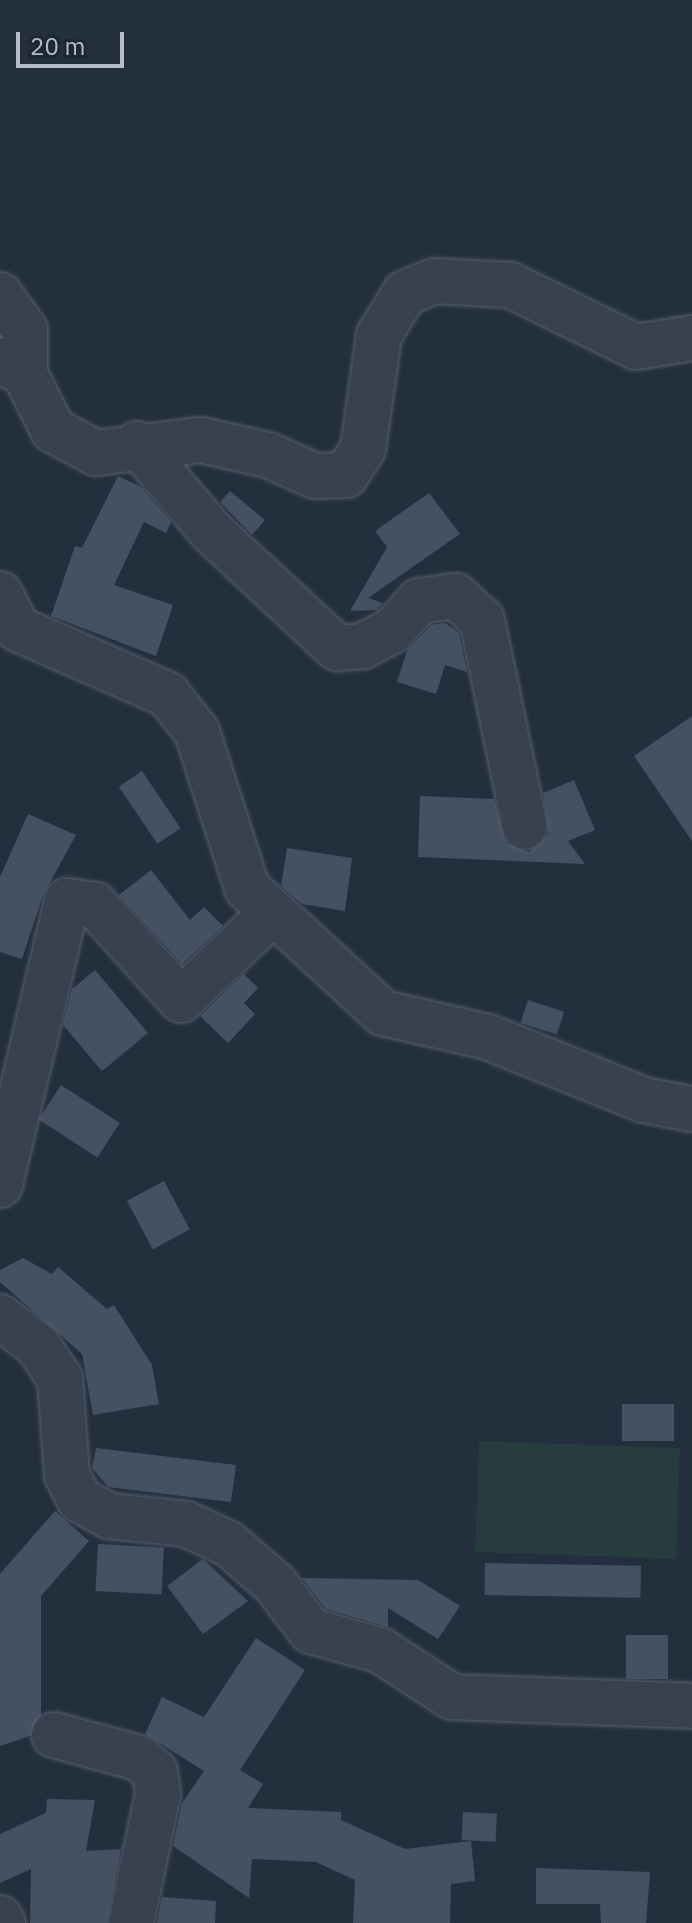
<!DOCTYPE html>
<html>
<head>
<meta charset="utf-8">
<style>
	body { margin:0 }
	#map { position:relative; width:692px; height:1923px; overflow:hidden; background:#242f3e; font-family:"IBM Plex Sans",sans-serif }
	div>[style] { position:absolute }
	[style*='--x'] { left:calc(var(--x)*1px); top:calc(var(--y)*1px); width:calc(var(--w)*1px); rotate:calc(var(--a)*1deg) }
	.green>* { inset:0; background:#263c3f; transform-origin:0 0 }
	.building>* { inset:0; background:#455162; transform-origin:0 0 }
	.roads { filter:drop-shadow(0 0 2px #565f6c) drop-shadow(0 0 2px #565f6c) }
	.minor>* { height:44px; margin:-22px; padding:0 22px; transform-origin:22px; border-radius:22px; background:#38414e }
	span { translate:-50% -50%; white-space:nowrap; text-align:center; line-height:1.15; -webkit-text-stroke:6px #1d2633; paint-order:stroke }
	.scale { position:absolute; left:16px; top:32px; width:108px; height:36px; box-sizing:border-box; border:4px solid #b4bcc9; border-top:0; padding-left:10px; font-size:24px; line-height:28px; white-space:nowrap; color:#b4bcc9; -webkit-text-stroke:6px #1d2633; paint-order:stroke }
</style>
</head>
<body>
<div id="map">
	<div class="green">
		<i style="left:479px;top:1441px;width:201px;height:111px;rotate:2deg"></i>
	</div>
	<div class="building">
		<i style="clip-path:polygon(118px 476px,141px 487px,171px 522px,166px 533px,144px 522px,114px 585px,173px 605px,156px 656px,51px 616px,75px 546px,82px 548px)"></i>
		<i style="clip-path:polygon(230px 491px,265px 520px,252px 535px,220px 502px)"></i>
		<i style="clip-path:polygon(429px 493px,460px 534px,368px 598px,383px 603px,377px 610px,350px 611px,387px 547px,375px 531px)"></i>
		<i style="clip-path:polygon(445px 623px,459px 633px,467px 672px,445px 665px,436px 694px,397px 682px,407px 651px,431px 625px)"></i>
		<i style="clip-path:polygon(692px 716px,692px 841px,634px 756px)"></i>
		<i style="left:142px;top:771px;width:69px;height:28px;rotate:56deg"></i>
		<i style="clip-path:polygon(574px 780px,595px 830px,568px 841px,585px 864px,418px 857px,420px 796px,494px 799px,506px 843px,529px 852px,549px 834px,543px 793px)"></i>
		<i style="clip-path:polygon(28px 814px,76px 835px,43px 895px,22px 959px,0 952px,0 877px)"></i>
		<i style="clip-path:polygon(287px 848px,352px 858px,345px 911px,302px 904px,281px 886px)"></i>
		<i style="clip-path:polygon(151px 870px,190px 920px,204px 907px,223px 926px,182px 964px,119px 895px)"></i>
		<i style="clip-path:polygon(95px 970px,148px 1033px,102px 1071px,63px 1025px,72px 989px)"></i>
		<i style="clip-path:polygon(244px 974px,258px 988px,244px 1003px,255px 1014px,228px 1043px,200px 1016px)"></i>
		<i style="left:528px;top:1000px;width:38px;height:24px;rotate:18deg"></i>
		<i style="left:61px;top:1085px;width:70px;height:41px;rotate:33deg"></i>
		<i style="left:164px;top:1181px;width:55px;height:42px;rotate:62deg"></i>
		<i style="clip-path:polygon(23px 1258px,52px 1274px,58px 1267px,107px 1309px,114px 1305px,152px 1365px,159px 1404px,93px 1415px,82px 1354px,0 1282px,0 1270px)"></i>
		<i style="left:622px;top:1404px;width:52px;height:37px"></i>
		<i style="clip-path:polygon(96px 1448px,236px 1465px,231px 1502px,108px 1487px,92px 1468px)"></i>
		<i style="clip-path:polygon(55px 1511px,89px 1541px,41px 1596px,41px 1715px,30px 1736px,0 1746px,0 1574px)"></i>
		<i style="left:98px;top:1544px;width:66px;height:47px;rotate:3deg"></i>
		<i style="clip-path:polygon(203px 1559px,248px 1601px,203px 1634px,167px 1586px)"></i>
		<i style="left:485px;top:1563px;width:156px;height:32px;rotate:1deg"></i>
		<i style="clip-path:polygon(302px 1578px,418px 1580px,460px 1606px,438px 1639px,388px 1608px,388px 1627px,326px 1609px)"></i>
		<i style="left:626px;top:1635px;width:42px;height:44px"></i>
		<i style="clip-path:polygon(256px 1638px,305px 1670px,240px 1770px,263px 1784px,248px 1808px,341px 1812px,341px 1820px,405px 1849px,471px 1841px,475px 1881px,451px 1884px,450px 1923px,353px 1923px,355px 1880px,316px 1862px,252px 1859px,249px 1898px,173px 1846px,182px 1803px,204px 1771px,145px 1734px,162px 1697px,204px 1717px)"></i>
		<i style="clip-path:polygon(47px 1799px,95px 1800px,86px 1851px,121px 1849px,107px 1923px,30px 1923px,31px 1869px,0 1883px,0 1834px,46px 1813px)"></i>
		<i style="left:463px;top:1812px;width:34px;height:28px;rotate:3deg"></i>
		<i style="clip-path:polygon(536px 1868px,650px 1872px,646px 1923px,601px 1923px,600px 1904px,536px 1904px)"></i>
		<i style="clip-path:polygon(162px 1897px,216px 1901px,215px 1923px,157px 1923px)"></i>
	</div>
	<div class="roads">
		<div class="minor">
			<i style="--x:0;--y:295;--w:43;--a:54.5"></i>
			<i style="--x:25;--y:330;--w:44;--a:90"></i>
			<i style="--x:0;--y:361;--w:28;--a:27"></i>
			<i style="--x:25;--y:374;--w:63;--a:63.4"></i>
			<i style="--x:53;--y:430;--w:49;--a:28.1"></i>
			<i style="--x:96;--y:453;--w:106;--a:-7.1"></i>
			<i style="--x:201;--y:440;--w:69;--a:12.6"></i>
			<i style="--x:268;--y:455;--w:51;--a:24.1"></i>
			<i style="--x:315;--y:476;--w:31;--a:-2"></i>
			<i style="--x:346;--y:475;--w:31;--a:-57"></i>
			<i style="--x:363;--y:449;--w:115;--a:-82"></i>
			<i style="--x:379;--y:335;--w:49;--a:-58.2"></i>
			<i style="--x:405;--y:293;--w:31;--a:-22"></i>
			<i style="--x:434;--y:281;--w:76;--a:3"></i>
			<i style="--x:510;--y:285;--w:140;--a:26.2"></i>
			<i style="--x:636;--y:347;--w:57;--a:-9.1"></i>
			<i style="--x:137;--y:444;--w:116;--a:49.6"></i>
			<i style="--x:212;--y:532;--w:171;--a:42.9"></i>
			<i style="--x:337;--y:648;--w:26;--a:-4"></i>
			<i style="--x:363;--y:646;--w:34;--a:-28"></i>
			<i style="--x:393;--y:630;--w:39;--a:-48"></i>
			<i style="--x:419;--y:601;--w:37;--a:-8"></i>
			<i style="--x:456;--y:596;--w:35;--a:43"></i>
			<i style="--x:482;--y:620;--w:211;--a:78.3"></i>
			<i style="--x:0;--y:594;--w:39;--a:63"></i>
			<i style="--x:18;--y:629;--w:164;--a:23.7"></i>
			<i style="--x:168;--y:695;--w:47;--a:51.9"></i>
			<i style="--x:197;--y:732;--w:164;--a:72.2"></i>
			<i style="--x:247;--y:888;--w:185;--a:42.6"></i>
			<i style="--x:383;--y:1013;--w:108;--a:12.9"></i>
			<i style="--x:488;--y:1037;--w:168;--a:22"></i>
			<i style="--x:644;--y:1100;--w:49;--a:10.6"></i>
			<i style="--x:0;--y:1185;--w:292;--a:-76.7"></i>
			<i style="--x:67;--y:901;--w:28;--a:8"></i>
			<i style="--x:95;--y:905;--w:128;--a:47.8"></i>
			<i style="--x:181;--y:1000;--w:127;--a:-43.7"></i>
			<i style="--x:0;--y:1317;--w:48;--a:37.3"></i>
			<i style="--x:38;--y:1346;--w:40;--a:56"></i>
			<i style="--x:60;--y:1379;--w:96;--a:85.8"></i>
			<i style="--x:67;--y:1475;--w:28;--a:63"></i>
			<i style="--x:80;--y:1500;--w:33;--a:29"></i>
			<i style="--x:109;--y:1516;--w:77;--a:5.9"></i>
			<i style="--x:186;--y:1524;--w:47;--a:24.9"></i>
			<i style="--x:229;--y:1544;--w:61;--a:41"></i>
			<i style="--x:275;--y:1584;--w:59;--a:52.5"></i>
			<i style="--x:311;--y:1631;--w:72;--a:15.4"></i>
			<i style="--x:380;--y:1650;--w:86;--a:33.1"></i>
			<i style="--x:452;--y:1697;--w:240;--a:2.1"></i>
			<i style="--x:54;--y:1735;--w:88;--a:15.1"></i>
			<i style="--x:139;--y:1758;--w:21;--a:41"></i>
			<i style="--x:155;--y:1772;--w:22;--a:82"></i>
			<i style="--x:158;--y:1794;--w:132;--a:101.8"></i>
			<i style="--x:0;--y:1918;--w:6;--a:59"></i>
		</div>
	</div>
	<div class="scale">20 m</div>
</div>
</body>
</html>
